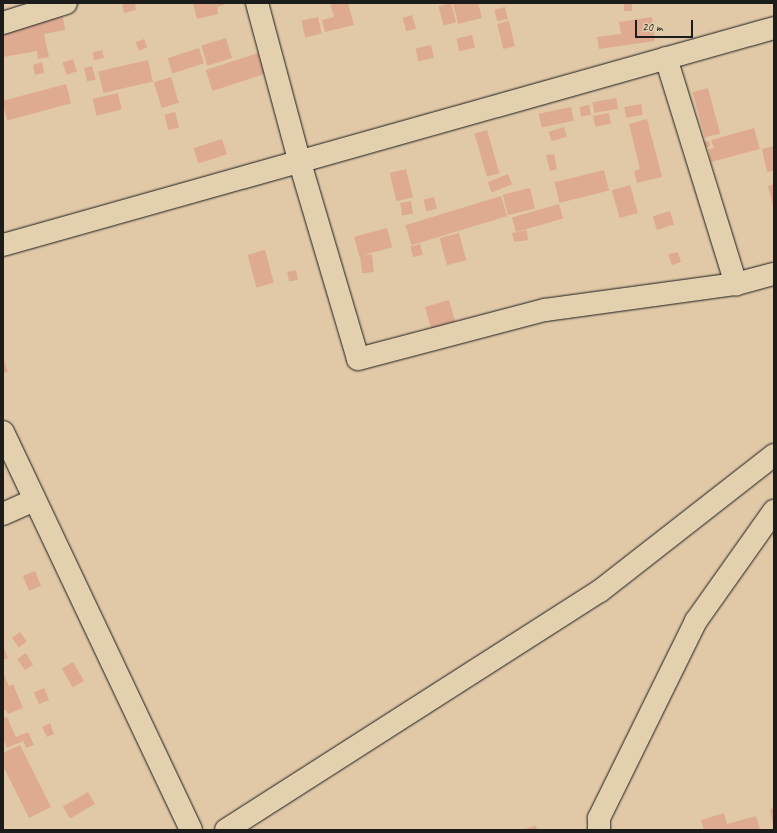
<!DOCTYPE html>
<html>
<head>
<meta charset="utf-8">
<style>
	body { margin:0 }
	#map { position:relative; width:777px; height:833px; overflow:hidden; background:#e1c9a8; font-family:Caveat,sans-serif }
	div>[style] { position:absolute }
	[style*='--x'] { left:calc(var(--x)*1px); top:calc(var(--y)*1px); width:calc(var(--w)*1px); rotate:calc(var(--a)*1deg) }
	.building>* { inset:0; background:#deab91; transform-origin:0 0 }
	.roads { filter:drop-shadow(0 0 1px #1c1c1c) drop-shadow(0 0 1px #1c1c1c) }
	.street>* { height:22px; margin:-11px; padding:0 11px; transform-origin:11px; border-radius:11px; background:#e2d0ae }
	span { translate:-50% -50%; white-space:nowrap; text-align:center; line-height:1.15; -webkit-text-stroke:3px #e2d0ae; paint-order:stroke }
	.frame { position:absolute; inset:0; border:4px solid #1c1c1c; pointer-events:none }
	.scale { position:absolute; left:635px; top:20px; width:58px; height:18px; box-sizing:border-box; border:2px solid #1c1c1c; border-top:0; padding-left:5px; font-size:12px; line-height:14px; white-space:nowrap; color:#1c1c1c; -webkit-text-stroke:3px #e2d0ae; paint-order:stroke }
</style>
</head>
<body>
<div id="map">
	<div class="building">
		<i style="clip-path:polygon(122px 3px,135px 3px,136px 10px,124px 13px)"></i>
		<i style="clip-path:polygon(193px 3px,224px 3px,224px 5px,217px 7px,218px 14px,197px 19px)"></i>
		<i style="clip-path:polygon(330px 3px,348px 3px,354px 25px,325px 32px,322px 20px,334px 17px)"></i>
		<i style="left:451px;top:3px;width:20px;height:13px;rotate:75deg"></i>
		<i style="clip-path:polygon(453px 3px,478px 3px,482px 18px,458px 24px)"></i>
		<i style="left:624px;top:3px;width:8px;height:8px"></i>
		<i style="left:505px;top:7px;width:12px;height:11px;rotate:76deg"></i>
		<i style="left:412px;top:15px;width:14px;height:10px;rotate:73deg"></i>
		<i style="clip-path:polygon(63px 17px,65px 30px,44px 34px,49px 57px,38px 59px,37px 51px,3px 57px,3px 28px)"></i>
		<i style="left:318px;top:17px;width:17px;height:17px;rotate:77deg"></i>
		<i style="clip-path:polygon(652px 17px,655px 41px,599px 49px,597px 37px,621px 34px,619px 22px)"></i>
		<i style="left:509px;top:21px;width:26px;height:12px;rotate:77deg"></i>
		<i style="left:472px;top:35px;width:13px;height:16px;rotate:77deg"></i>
		<i style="left:226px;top:38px;width:21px;height:26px;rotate:73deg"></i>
		<i style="left:144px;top:39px;width:9px;height:9px;rotate:69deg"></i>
		<i style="left:431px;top:45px;width:13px;height:16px;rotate:77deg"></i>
		<i style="left:199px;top:48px;width:16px;height:33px;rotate:72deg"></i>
		<i style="left:102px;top:50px;width:8px;height:10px;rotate:76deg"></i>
		<i style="left:258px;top:53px;width:22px;height:55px;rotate:72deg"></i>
		<i style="left:73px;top:59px;width:13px;height:11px;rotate:72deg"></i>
		<i style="left:148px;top:60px;width:22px;height:51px;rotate:77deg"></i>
		<i style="clip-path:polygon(42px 62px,44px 73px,35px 75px,33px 65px)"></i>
		<i style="clip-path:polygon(92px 66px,96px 80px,87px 81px,84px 68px)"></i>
		<i style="left:171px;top:77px;width:27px;height:18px;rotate:73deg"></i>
		<i style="left:66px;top:84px;width:20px;height:66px;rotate:75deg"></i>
		<i style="left:708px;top:88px;width:47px;height:16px;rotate:75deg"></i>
		<i style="left:118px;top:93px;width:17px;height:26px;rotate:77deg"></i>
		<i style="left:616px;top:98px;width:11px;height:24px;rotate:80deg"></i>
		<i style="left:641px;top:104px;width:11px;height:17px;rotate:80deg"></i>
		<i style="left:589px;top:105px;width:10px;height:10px;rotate:79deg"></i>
		<i style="left:571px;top:107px;width:14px;height:33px;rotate:78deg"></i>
		<i style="left:175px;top:112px;width:16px;height:11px;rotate:75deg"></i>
		<i style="left:609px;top:113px;width:11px;height:16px;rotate:80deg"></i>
		<i style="clip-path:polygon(647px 119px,662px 177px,637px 183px,634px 171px,640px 169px,629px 124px)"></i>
		<i style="left:564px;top:127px;width:10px;height:16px;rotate:73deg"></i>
		<i style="clip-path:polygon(754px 128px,760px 149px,711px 162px,708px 149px,714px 148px,711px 140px)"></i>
		<i style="left:487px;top:130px;width:45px;height:13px;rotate:74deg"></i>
		<i style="left:222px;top:139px;width:16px;height:30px;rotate:72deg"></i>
		<i style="clip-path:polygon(709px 141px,710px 146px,705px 148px,703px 142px)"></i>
		<i style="clip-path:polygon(774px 146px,774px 171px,767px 172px,762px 149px)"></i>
		<i style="clip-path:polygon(554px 154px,557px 169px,550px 171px,546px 155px)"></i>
		<i style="left:406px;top:169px;width:29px;height:17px;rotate:76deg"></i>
		<i style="left:604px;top:170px;width:21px;height:51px;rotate:76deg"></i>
		<i style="left:508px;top:174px;width:11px;height:22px;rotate:68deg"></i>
		<i style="clip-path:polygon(774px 184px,774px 206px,773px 206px,768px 186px)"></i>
		<i style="left:630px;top:185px;width:29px;height:19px;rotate:74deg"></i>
		<i style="left:530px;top:188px;width:21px;height:28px;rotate:76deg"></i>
		<i style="left:501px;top:196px;width:21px;height:100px;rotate:73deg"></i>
		<i style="left:434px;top:197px;width:12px;height:11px;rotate:76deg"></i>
		<i style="left:411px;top:201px;width:13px;height:11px;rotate:81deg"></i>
		<i style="left:559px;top:204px;width:15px;height:49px;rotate:74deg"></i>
		<i style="left:670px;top:211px;width:14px;height:18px;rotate:73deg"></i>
		<i style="left:387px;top:228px;width:20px;height:34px;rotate:75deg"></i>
		<i style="clip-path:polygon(527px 230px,528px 240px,514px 242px,512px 233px)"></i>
		<i style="left:459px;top:233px;width:28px;height:20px;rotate:75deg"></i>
		<i style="left:420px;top:244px;width:11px;height:10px;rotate:75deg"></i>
		<i style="left:265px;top:250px;width:34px;height:18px;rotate:75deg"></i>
		<i style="clip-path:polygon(678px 252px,681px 262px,672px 265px,668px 254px)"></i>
		<i style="left:372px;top:254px;width:18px;height:12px;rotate:84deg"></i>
		<i style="left:296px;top:270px;width:10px;height:9px;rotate:79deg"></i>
		<i style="left:449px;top:300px;width:22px;height:25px;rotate:74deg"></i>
		<i style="clip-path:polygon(3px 357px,8px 372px,3px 373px)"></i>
		<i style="left:35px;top:571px;width:16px;height:13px;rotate:68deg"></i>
		<i style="left:20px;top:632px;width:12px;height:10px;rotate:55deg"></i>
		<i style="clip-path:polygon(3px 646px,8px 658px,3px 660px)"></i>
		<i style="clip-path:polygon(26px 653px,33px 665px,25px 670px,17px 659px)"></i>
		<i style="left:73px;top:662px;width:22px;height:13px;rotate:60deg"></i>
		<i style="clip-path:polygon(3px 672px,9px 686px,13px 684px,23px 708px,8px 714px,6px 710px,3px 711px)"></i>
		<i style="left:44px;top:688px;width:13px;height:11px;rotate:67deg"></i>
		<i style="clip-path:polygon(7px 717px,16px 737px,28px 732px,34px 745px,26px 748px,23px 741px,7px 748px,3px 738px,3px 718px)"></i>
		<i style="clip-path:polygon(50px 723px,54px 734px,47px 737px,42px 727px)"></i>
		<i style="clip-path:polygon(20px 745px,51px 807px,29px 818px,3px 766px,3px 753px)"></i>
		<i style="left:88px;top:792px;width:14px;height:29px;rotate:60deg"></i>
		<i style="clip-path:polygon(774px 808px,774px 826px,773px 826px,770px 809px)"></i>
		<i style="clip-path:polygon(724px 813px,727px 824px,756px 816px,760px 829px,704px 830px,701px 820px)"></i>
		<i style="clip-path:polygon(536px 826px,537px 830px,524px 830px,524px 829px)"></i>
	</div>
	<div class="roads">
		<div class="street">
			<i style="--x:257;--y:3;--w:166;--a:75"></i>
			<i style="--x:300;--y:163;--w:204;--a:73.5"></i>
			<i style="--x:358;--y:359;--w:193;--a:-14.7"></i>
			<i style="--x:545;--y:310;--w:193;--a:-7.8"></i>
			<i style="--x:736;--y:284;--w:39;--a:-15"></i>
			<i style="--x:3;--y:23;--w:66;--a:-17.6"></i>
			<i style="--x:666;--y:58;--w:237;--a:72.8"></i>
			<i style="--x:3;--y:245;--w:801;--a:-15.72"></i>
			<i style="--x:3;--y:432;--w:440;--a:64.7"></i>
			<i style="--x:3;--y:514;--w:34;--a:-24"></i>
			<i style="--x:226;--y:830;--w:444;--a:-32.6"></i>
			<i style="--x:600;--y:591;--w:221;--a:-38"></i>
			<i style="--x:599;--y:830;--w:12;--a:-90"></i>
			<i style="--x:599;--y:818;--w:220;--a:-63.8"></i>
			<i style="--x:696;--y:621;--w:135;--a:-54.7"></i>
		</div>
	</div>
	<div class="frame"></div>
	<div class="scale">20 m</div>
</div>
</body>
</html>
